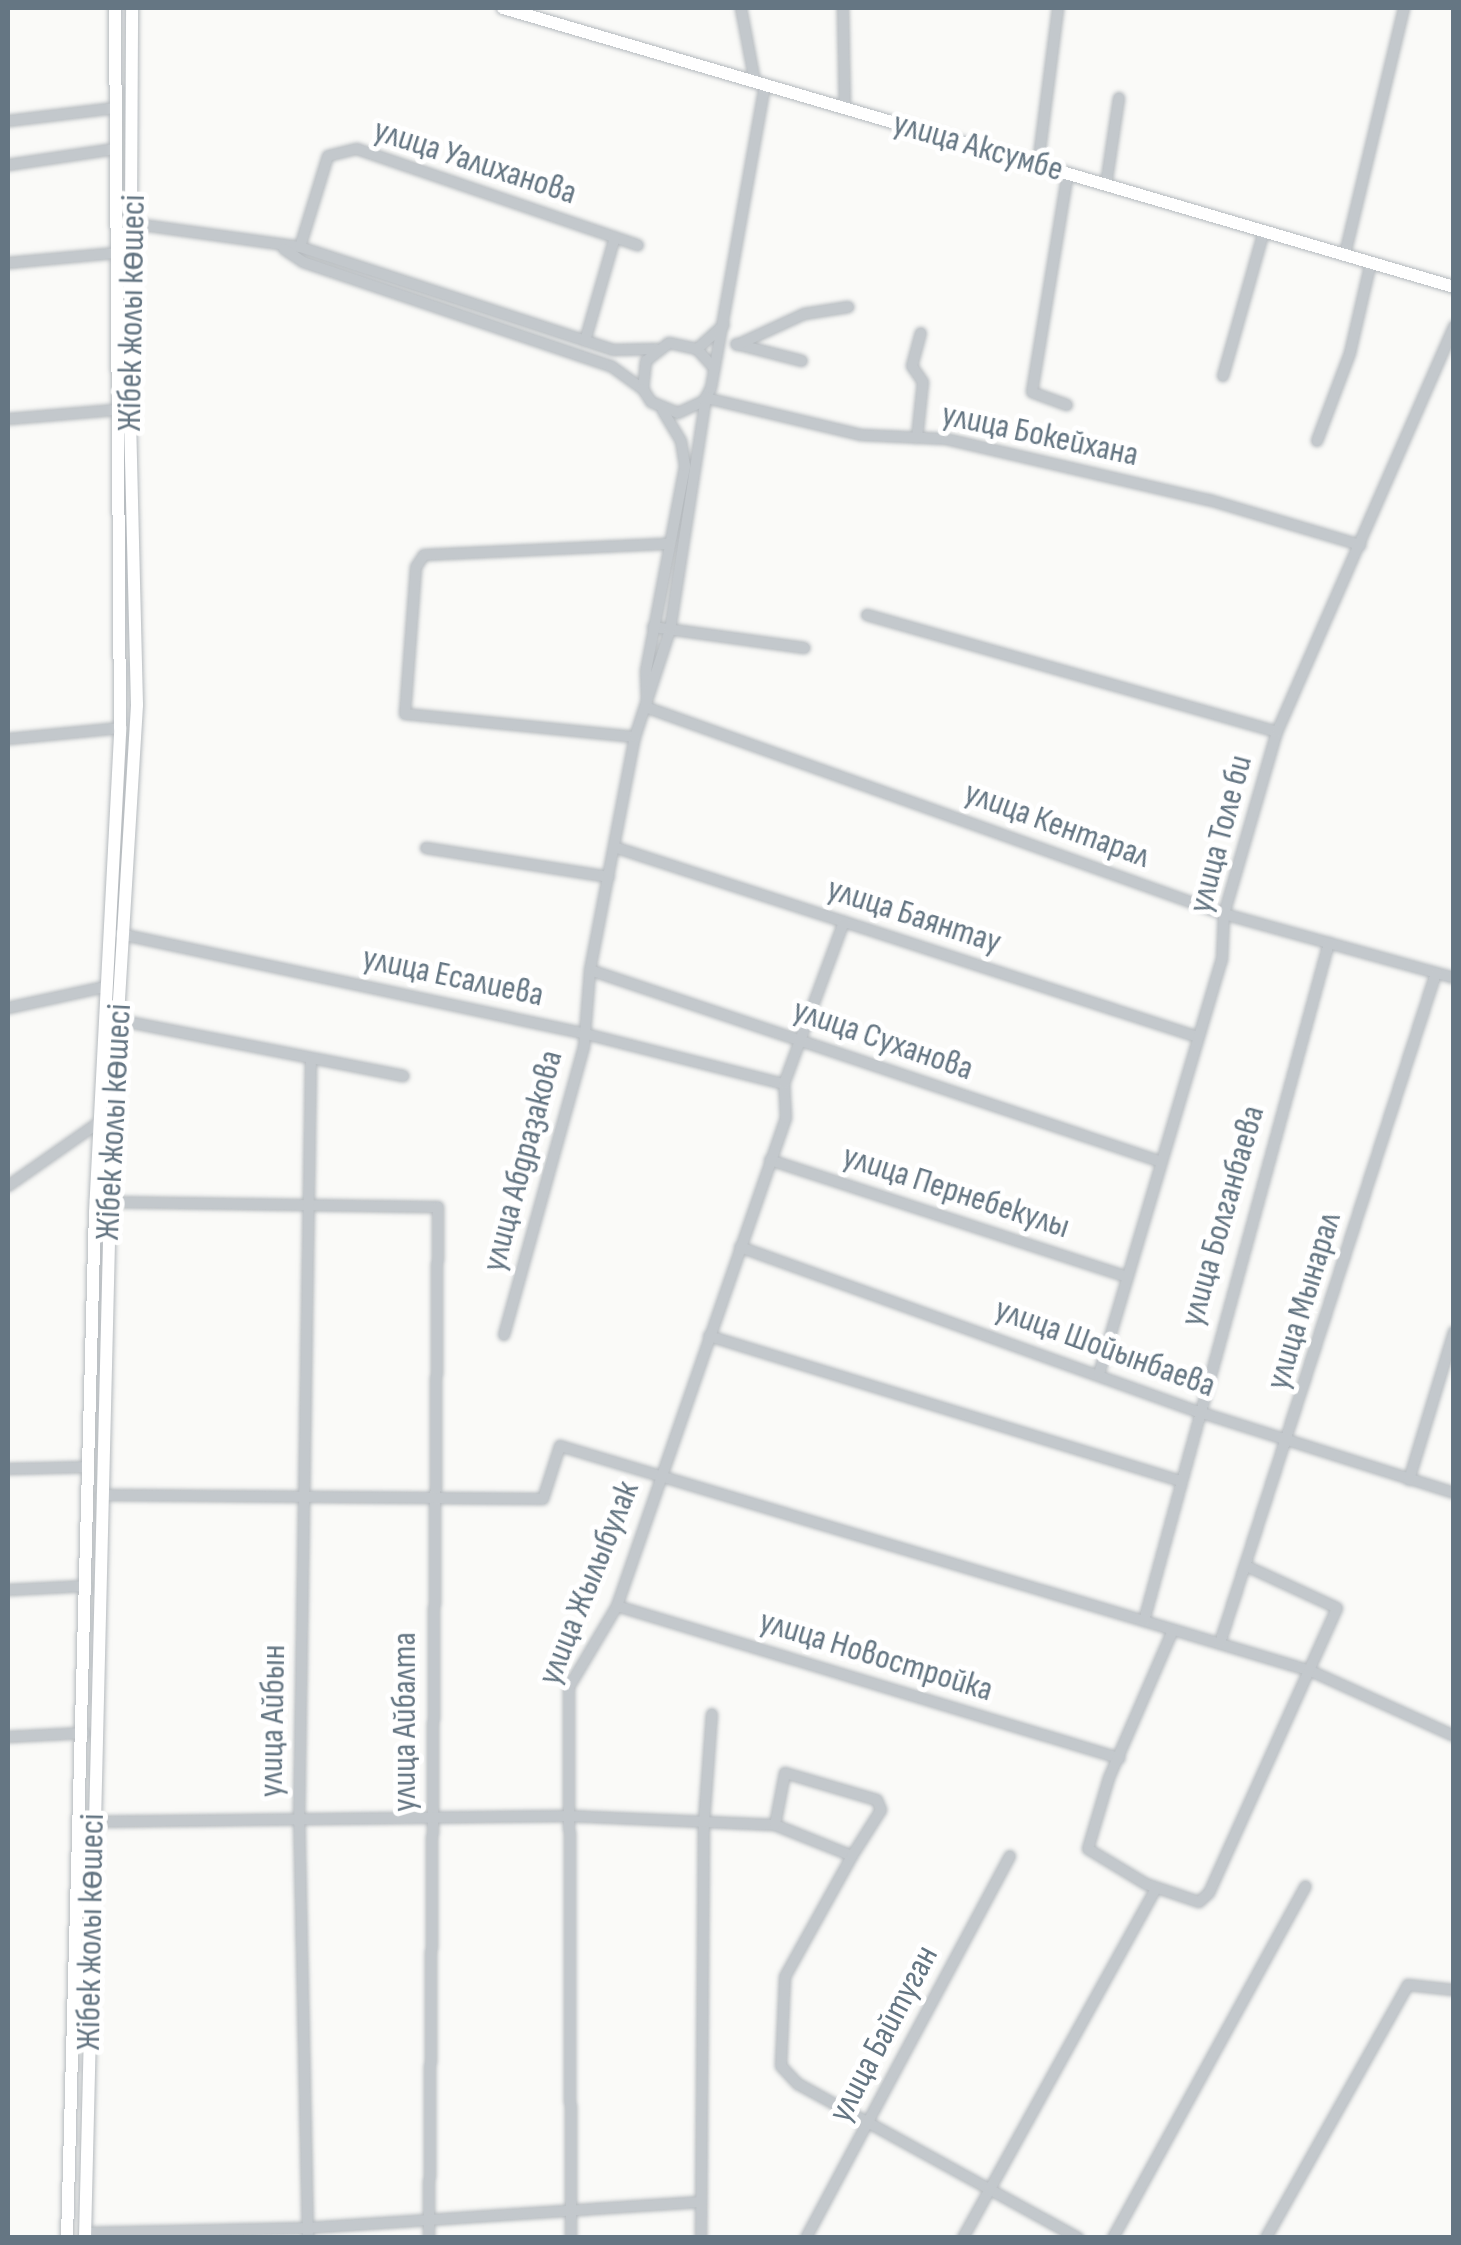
<!DOCTYPE html>
<html>
<head>
<meta charset="utf-8">
<style>
	body { margin:0 }
	#map { position:relative; width:1461px; height:2245px; overflow:hidden; background:#fafaf8; font-family:"Sofia Sans Condensed",sans-serif }
	div>[style] { position:absolute }
	[style*='--x'] { left:calc(var(--x)*1px); top:calc(var(--y)*1px); width:calc(var(--w)*1px); rotate:calc(var(--a)*1deg) }
	.roads { filter:drop-shadow(0 0 2px #b5babe) drop-shadow(0 0 2px #b5babe) }
	.minor>* { height:10px; margin:-5px; padding:0 5px; transform-origin:5px; border-radius:5px; background:#c3c8cc }
	.major>* { height:12px; margin:-6px; padding:0 6px; transform-origin:6px; border-radius:6px; background:#fff }
	span { translate:-50% -50%; white-space:nowrap; text-align:center; line-height:1.15; -webkit-text-stroke:10px #fff; paint-order:stroke }
	.street-label { font-size:35px; color:#657683 }
	.frame { position:absolute; inset:0; border:10px solid #657683; pointer-events:none }
</style>
</head>
<body>
<div id="map">
	<div class="roads">
		<div class="minor">
			<i style="--x:741;--y:8;--w:75;--a:79.3"></i>
			<i style="--x:843;--y:8;--w:100;--a:88.9"></i>
			<i style="--x:8;--y:121;--w:108;--a:-6.9"></i>
			<i style="--x:8;--y:165;--w:108;--a:-8.5"></i>
			<i style="--x:1038;--y:165;--w:158;--a:-82.7"></i>
			<i style="--x:1106;--y:185;--w:88;--a:-81.5"></i>
			<i style="--x:135;--y:224;--w:167;--a:7.9"></i>
			<i style="--x:300;--y:247;--w:330;--a:18.2"></i>
			<i style="--x:613;--y:350;--w:43;--a:-1.3"></i>
			<i style="--x:300;--y:247;--w:95;--a:-72.9"></i>
			<i style="--x:328;--y:156;--w:30;--a:-14"></i>
			<i style="--x:357;--y:149;--w:297;--a:18.9"></i>
			<i style="--x:284;--y:249;--w:23;--a:34"></i>
			<i style="--x:303;--y:262;--w:325;--a:18.7"></i>
			<i style="--x:611;--y:366;--w:39;--a:36"></i>
			<i style="--x:1345;--y:254;--w:253;--a:-76.5"></i>
			<i style="--x:8;--y:263;--w:107;--a:-5.3"></i>
			<i style="--x:585;--y:341;--w:108;--a:-73.9"></i>
			<i style="--x:736;--y:344;--w:68;--a:14.4"></i>
			<i style="--x:737;--y:345;--w:74;--a:-24.8"></i>
			<i style="--x:804;--y:314;--w:45;--a:-9"></i>
			<i style="--x:697;--y:349;--w:36;--a:-42"></i>
			<i style="--x:714;--y:368;--w:25;--a:-132"></i>
			<i style="--x:697;--y:349;--w:29;--a:-168"></i>
			<i style="--x:669;--y:343;--w:29;--a:142"></i>
			<i style="--x:646;--y:361;--w:28;--a:96"></i>
			<i style="--x:643;--y:389;--w:15;--a:58"></i>
			<i style="--x:651;--y:402;--w:29;--a:22"></i>
			<i style="--x:678;--y:413;--w:29;--a:-25"></i>
			<i style="--x:704;--y:401;--w:15;--a:-62"></i>
			<i style="--x:711;--y:388;--w:308;--a:-79.9"></i>
			<i style="--x:1223;--y:376;--w:151;--a:-74.2"></i>
			<i style="--x:1067;--y:405;--w:37;--a:-160"></i>
			<i style="--x:1032;--y:392;--w:222;--a:-80.7"></i>
			<i style="--x:8;--y:419;--w:108;--a:-4.8"></i>
			<i style="--x:917;--y:438;--w:56;--a:-83.9"></i>
			<i style="--x:923;--y:382;--w:19;--a:-125"></i>
			<i style="--x:912;--y:366;--w:34;--a:-75"></i>
			<i style="--x:1317;--y:441;--w:94;--a:-69.4"></i>
			<i style="--x:1350;--y:353;--w:93;--a:-77"></i>
			<i style="--x:867;--y:615;--w:426;--a:15.9"></i>
			<i style="--x:653;--y:627;--w:153;--a:7.9"></i>
			<i style="--x:647;--y:702;--w:31;--a:-92"></i>
			<i style="--x:646;--y:671;--w:209;--a:-79.2"></i>
			<i style="--x:685;--y:466;--w:25;--a:-99"></i>
			<i style="--x:681;--y:441;--w:35;--a:-121"></i>
			<i style="--x:648;--y:708;--w:612;--a:19.68"></i>
			<i style="--x:1224;--y:914;--w:239;--a:15.5"></i>
			<i style="--x:635;--y:737;--w:231;--a:-174.3"></i>
			<i style="--x:405;--y:714;--w:147;--a:-85.7"></i>
			<i style="--x:416;--y:567;--w:14;--a:-56"></i>
			<i style="--x:424;--y:555;--w:246;--a:-2.6"></i>
			<i style="--x:8;--y:739;--w:113;--a:-5.6"></i>
			<i style="--x:614;--y:847;--w:614;--a:18.02"></i>
			<i style="--x:426;--y:848;--w:185;--a:9"></i>
			<i style="--x:120;--y:934;--w:472;--a:12.1"></i>
			<i style="--x:582;--y:1033;--w:208;--a:14.2"></i>
			<i style="--x:590;--y:970;--w:600;--a:18.56"></i>
			<i style="--x:8;--y:1008;--w:98;--a:-12.3"></i>
			<i style="--x:118;--y:1020;--w:291;--a:11.1"></i>
			<i style="--x:770;--y:1160;--w:373;--a:18.1"></i>
			<i style="--x:8;--y:1186;--w:110;--a:-35"></i>
			<i style="--x:109;--y:1202;--w:329;--a:0.9"></i>
			<i style="--x:438;--y:1207;--w:1031;--a:90.5"></i>
			<i style="--x:740;--y:1247;--w:485;--a:19.8"></i>
			<i style="--x:1196;--y:1411;--w:271;--a:17.6"></i>
			<i style="--x:504;--y:1335;--w:299;--a:-74.5"></i>
			<i style="--x:584;--y:1047;--w:77;--a:-85.5"></i>
			<i style="--x:590;--y:970;--w:237;--a:-79.1"></i>
			<i style="--x:635;--y:737;--w:113;--a:-71.9"></i>
			<i style="--x:670;--y:630;--w:235;--a:-81.2"></i>
			<i style="--x:706;--y:398;--w:159;--a:13.4"></i>
			<i style="--x:861;--y:435;--w:85;--a:2.7"></i>
			<i style="--x:946;--y:439;--w:270;--a:13.1"></i>
			<i style="--x:1209;--y:500;--w:158;--a:16.6"></i>
			<i style="--x:709;--y:1336;--w:494;--a:17.1"></i>
			<i style="--x:1099;--y:1374;--w:432;--a:-73.5"></i>
			<i style="--x:1222;--y:960;--w:46;--a:-87.5"></i>
			<i style="--x:1224;--y:914;--w:190;--a:-73.8"></i>
			<i style="--x:1277;--y:732;--w:443;--a:-66.4"></i>
			<i style="--x:8;--y:1469;--w:81;--a:-1.4"></i>
			<i style="--x:1409;--y:1480;--w:155;--a:-73.1"></i>
			<i style="--x:101;--y:1495;--w:442;--a:0.5"></i>
			<i style="--x:543;--y:1499;--w:56;--a:-72.2"></i>
			<i style="--x:560;--y:1446;--w:784;--a:16.68"></i>
			<i style="--x:1311;--y:1671;--w:157;--a:24.4"></i>
			<i style="--x:8;--y:1590;--w:79;--a:-2.9"></i>
			<i style="--x:617;--y:1606;--w:525;--a:16.85"></i>
			<i style="--x:1144;--y:1621;--w:703;--a:-74.74"></i>
			<i style="--x:1173;--y:1630;--w:161;--a:113.4"></i>
			<i style="--x:1109;--y:1778;--w:74;--a:106.5"></i>
			<i style="--x:1088;--y:1849;--w:68;--a:31.1"></i>
			<i style="--x:1146;--y:1884;--w:56;--a:18.8"></i>
			<i style="--x:1199;--y:1902;--w:13;--a:-42"></i>
			<i style="--x:1209;--y:1893;--w:312;--a:-65.8"></i>
			<i style="--x:1337;--y:1608;--w:100;--a:-155.2"></i>
			<i style="--x:1220;--y:1643;--w:704;--a:-72.13"></i>
			<i style="--x:8;--y:1737;--w:76;--a:-3"></i>
			<i style="--x:81;--y:1822;--w:486;--a:-0.7"></i>
			<i style="--x:567;--y:1816;--w:208;--a:2.5"></i>
			<i style="--x:775;--y:1825;--w:83;--a:21.9"></i>
			<i style="--x:852;--y:1856;--w:138;--a:119"></i>
			<i style="--x:785;--y:1977;--w:89;--a:92.6"></i>
			<i style="--x:781;--y:2066;--w:25;--a:47"></i>
			<i style="--x:798;--y:2084;--w:320;--a:28.8"></i>
			<i style="--x:775;--y:1825;--w:53;--a:-79.1"></i>
			<i style="--x:785;--y:1773;--w:96;--a:16.4"></i>
			<i style="--x:877;--y:1800;--w:11;--a:68"></i>
			<i style="--x:881;--y:1810;--w:54;--a:122.2"></i>
			<i style="--x:85;--y:2233;--w:223;--a:-1.3"></i>
			<i style="--x:308;--y:2228;--w:394;--a:-3.8"></i>
			<i style="--x:308;--y:2238;--w:415;--a:-91.2"></i>
			<i style="--x:299;--y:1823;--w:762;--a:-89.1"></i>
			<i style="--x:571;--y:2238;--w:551;--a:-90.21"></i>
			<i style="--x:569;--y:1687;--w:94;--a:-59.3"></i>
			<i style="--x:617;--y:1606;--w:516;--a:-70.9"></i>
			<i style="--x:786;--y:1118;--w:34;--a:-93"></i>
			<i style="--x:784;--y:1084;--w:173;--a:-69.7"></i>
			<i style="--x:701;--y:2238;--w:416;--a:-89.6"></i>
			<i style="--x:704;--y:1822;--w:108;--a:-85.8"></i>
			<i style="--x:806;--y:2238;--w:433;--a:-61.9"></i>
			<i style="--x:963;--y:2238;--w:400;--a:-61.1"></i>
			<i style="--x:1113;--y:2238;--w:401;--a:-61.3"></i>
			<i style="--x:1266;--y:2238;--w:290;--a:-60.7"></i>
			<i style="--x:1408;--y:1985;--w:46;--a:6.2"></i>
		</div>
		<div class="major">
			<i style="--x:503;--y:8;--w:991;--a:16.35"></i>
			<i style="--x:67;--y:2238;--w:1026;--a:-88.44"></i>
			<i style="--x:95;--y:1212;--w:485;--a:-87"></i>
			<i style="--x:120;--y:728;--w:720;--a:-90.4"></i>
			<i style="--x:85;--y:2238;--w:1124;--a:-88.62"></i>
			<i style="--x:112;--y:1114;--w:410;--a:-86.5"></i>
			<i style="--x:137;--y:705;--w:297;--a:-91.4"></i>
			<i style="--x:130;--y:408;--w:400;--a:-89.7"></i>
		</div>
	</div>
	<div class="street-label">
		<span style="left:978px;top:147px;rotate:16deg">улица Аксумбе</span>
		<span style="left:475px;top:162px;rotate:18deg">улица Уалиханова</span>
		<span style="left:132px;top:313px;rotate:-89deg">Жібек жолы көшесі</span>
		<span style="left:1040px;top:435px;rotate:12deg">улица Бокейхана</span>
		<span style="left:1057px;top:825px;rotate:20deg">улица Кентарал</span>
		<span style="left:1221px;top:834px;rotate:-75deg">улица Толе би</span>
		<span style="left:914px;top:916px;rotate:18deg">улица Баянтау</span>
		<span style="left:453px;top:977px;rotate:12deg">улица Есалиева</span>
		<span style="left:883px;top:1040px;rotate:19deg">улица Суханова</span>
		<span style="left:114px;top:1122px;rotate:-87deg">Жібек жолы көшесі</span>
		<span style="left:523px;top:1161px;rotate:-75deg">улица Абдразакова</span>
		<span style="left:956px;top:1192px;rotate:18deg">улица Пернебекулы</span>
		<span style="left:1223px;top:1216px;rotate:-74deg">улица Болганбаева</span>
		<span style="left:1304px;top:1301px;rotate:-73deg">улица Мынарал</span>
		<span style="left:1105px;top:1348px;rotate:20deg">улица Шойынбаева</span>
		<span style="left:589px;top:1583px;rotate:-68deg">улица Жылыбулак</span>
		<span style="left:876px;top:1656px;rotate:17deg">улица Новостройка</span>
		<span style="left:273px;top:1721px;rotate:-89deg">улица Айбын</span>
		<span style="left:405px;top:1722px;rotate:-90deg">улица Айбалта</span>
		<span style="left:91px;top:1932px;rotate:-89deg">Жібек жолы көшесі</span>
		<span style="left:884px;top:2034px;rotate:-62deg">улица Байтуган</span>
	</div>
	<div class="frame"></div>
</div>
</body>
</html>
